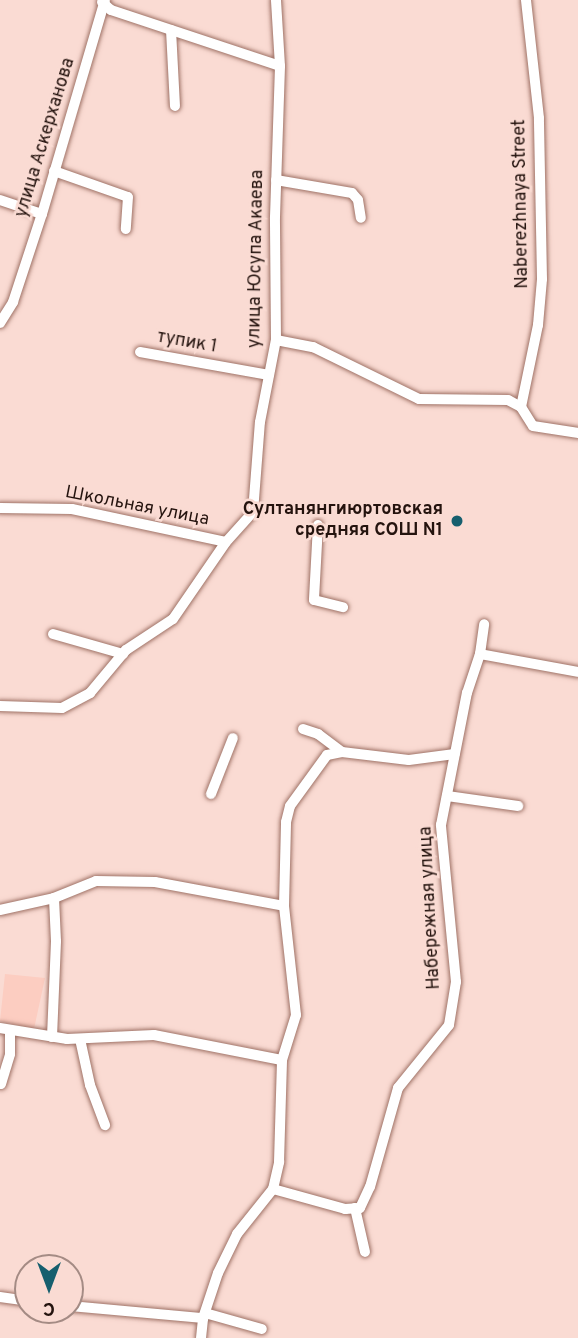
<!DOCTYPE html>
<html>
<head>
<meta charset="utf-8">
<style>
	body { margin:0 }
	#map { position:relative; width:578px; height:1338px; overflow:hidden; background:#fadbd3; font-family:Overpass,sans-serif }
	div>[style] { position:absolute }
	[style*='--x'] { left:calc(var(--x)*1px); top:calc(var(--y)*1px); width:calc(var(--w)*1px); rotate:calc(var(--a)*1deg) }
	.built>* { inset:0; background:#fccdc1 }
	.roads { filter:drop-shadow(0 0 2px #9f7266) drop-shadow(0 0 2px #9f7266) }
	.street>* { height:10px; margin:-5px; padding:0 5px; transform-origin:5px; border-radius:5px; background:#fff }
	.dots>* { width:19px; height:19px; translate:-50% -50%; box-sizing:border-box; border:4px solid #fadbd3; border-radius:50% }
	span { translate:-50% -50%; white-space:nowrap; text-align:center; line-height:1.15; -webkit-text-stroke:5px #fadbd3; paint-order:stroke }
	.street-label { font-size:18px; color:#24130e }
	.poi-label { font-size:18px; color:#24130e; font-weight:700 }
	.right { translate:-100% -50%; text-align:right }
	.north { position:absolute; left:14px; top:1254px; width:70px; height:70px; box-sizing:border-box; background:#fadbd3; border:2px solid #a48b84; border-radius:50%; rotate:180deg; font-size:19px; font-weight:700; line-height:28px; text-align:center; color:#24130e }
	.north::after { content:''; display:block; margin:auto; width:24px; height:32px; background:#165f6e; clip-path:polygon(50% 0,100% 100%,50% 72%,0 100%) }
</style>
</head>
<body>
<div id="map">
	<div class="built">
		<i style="clip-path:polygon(5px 974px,45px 978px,34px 1029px,0 1021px)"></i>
	</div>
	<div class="roads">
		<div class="street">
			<i style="--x:102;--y:2;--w:12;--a:42"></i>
			<i style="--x:111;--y:10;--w:178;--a:18.3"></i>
			<i style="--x:171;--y:30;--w:76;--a:87"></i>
			<i style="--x:54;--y:171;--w:78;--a:19.4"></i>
			<i style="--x:128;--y:197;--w:32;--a:94"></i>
			<i style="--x:276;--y:180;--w:77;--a:9.7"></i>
			<i style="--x:352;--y:193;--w:9;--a:49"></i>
			<i style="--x:358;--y:200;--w:18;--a:81"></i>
			<i style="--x:0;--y:200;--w:44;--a:18.4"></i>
			<i style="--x:0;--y:323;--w:25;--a:-58"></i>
			<i style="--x:13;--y:302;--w:93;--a:-71.8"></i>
			<i style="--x:42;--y:214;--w:223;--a:-73.6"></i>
			<i style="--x:276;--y:340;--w:38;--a:11"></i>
			<i style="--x:313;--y:347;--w:118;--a:26.1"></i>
			<i style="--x:419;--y:399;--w:89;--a:0.6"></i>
			<i style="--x:508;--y:400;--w:15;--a:28"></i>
			<i style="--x:521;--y:407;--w:22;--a:58"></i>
			<i style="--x:533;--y:426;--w:46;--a:8.8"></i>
			<i style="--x:140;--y:352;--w:131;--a:10.1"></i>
			<i style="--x:521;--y:407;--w:84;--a:-78.3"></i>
			<i style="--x:538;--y:325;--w:46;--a:-85"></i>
			<i style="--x:542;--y:279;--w:161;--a:-91.1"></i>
			<i style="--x:539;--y:118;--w:119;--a:-96.3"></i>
			<i style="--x:0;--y:508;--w:72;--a:0.8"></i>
			<i style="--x:72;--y:509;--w:157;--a:12.1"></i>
			<i style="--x:318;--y:525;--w:75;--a:93.1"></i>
			<i style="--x:314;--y:600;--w:30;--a:14"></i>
			<i style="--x:53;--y:634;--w:73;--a:15.9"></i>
			<i style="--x:480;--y:654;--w:100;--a:10.4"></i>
			<i style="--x:0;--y:706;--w:62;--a:1.8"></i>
			<i style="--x:62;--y:708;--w:32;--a:-28"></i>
			<i style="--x:90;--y:693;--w:56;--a:-50.1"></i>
			<i style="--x:126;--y:650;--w:56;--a:-33.4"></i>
			<i style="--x:173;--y:619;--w:93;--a:-55.5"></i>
			<i style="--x:226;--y:542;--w:40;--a:-48"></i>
			<i style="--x:253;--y:512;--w:90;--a:-85.6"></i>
			<i style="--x:260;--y:422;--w:84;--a:-79"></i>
			<i style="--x:276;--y:340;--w:123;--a:-90.5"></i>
			<i style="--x:275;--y:217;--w:151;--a:-88.1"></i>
			<i style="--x:280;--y:66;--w:66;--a:-93.5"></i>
			<i style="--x:303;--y:729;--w:16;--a:18"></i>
			<i style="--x:318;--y:734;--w:30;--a:37"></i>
			<i style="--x:211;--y:794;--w:60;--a:-68.6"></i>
			<i style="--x:447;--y:796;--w:72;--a:8"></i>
			<i style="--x:0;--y:910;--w:55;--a:-12.5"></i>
			<i style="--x:54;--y:898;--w:45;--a:-22"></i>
			<i style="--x:96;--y:881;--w:59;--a:1"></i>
			<i style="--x:155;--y:882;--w:131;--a:10.5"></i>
			<i style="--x:0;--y:1028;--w:68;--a:9.3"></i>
			<i style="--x:67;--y:1039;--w:87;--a:-2.6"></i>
			<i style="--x:154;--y:1035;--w:130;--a:11.1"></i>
			<i style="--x:52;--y:1037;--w:96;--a:-87.6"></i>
			<i style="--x:56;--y:941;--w:43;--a:-92.7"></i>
			<i style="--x:80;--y:1039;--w:47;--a:77.7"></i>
			<i style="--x:90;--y:1085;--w:43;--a:69.4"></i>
			<i style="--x:1;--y:1084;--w:31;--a:-73"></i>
			<i style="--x:10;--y:1054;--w:24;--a:-90"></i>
			<i style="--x:273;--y:1189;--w:75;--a:15.5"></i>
			<i style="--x:345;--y:1209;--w:15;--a:-4"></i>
			<i style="--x:360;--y:1208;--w:23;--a:-65"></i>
			<i style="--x:370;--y:1187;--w:103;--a:-74.2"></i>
			<i style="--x:398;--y:1088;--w:81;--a:-51"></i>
			<i style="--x:449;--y:1025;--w:44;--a:-80.8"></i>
			<i style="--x:456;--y:982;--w:158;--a:-95.5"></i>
			<i style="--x:441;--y:825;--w:135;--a:-78.9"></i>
			<i style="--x:467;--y:693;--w:41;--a:-71.6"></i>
			<i style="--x:480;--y:654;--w:30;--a:-82"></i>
			<i style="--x:355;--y:1208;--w:45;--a:77.2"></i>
			<i style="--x:0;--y:1297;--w:28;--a:8"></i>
			<i style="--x:70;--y:1306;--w:134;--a:5.2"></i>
			<i style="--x:205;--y:1313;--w:59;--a:15.7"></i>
			<i style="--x:201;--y:1338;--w:20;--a:-84"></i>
			<i style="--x:203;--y:1318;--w:47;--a:-71.6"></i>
			<i style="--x:218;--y:1273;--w:43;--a:-64"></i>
			<i style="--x:237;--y:1234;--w:58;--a:-51.3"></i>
			<i style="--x:273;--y:1189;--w:28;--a:-77"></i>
			<i style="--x:279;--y:1162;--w:102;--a:-88.3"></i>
			<i style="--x:282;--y:1060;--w:47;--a:-72.7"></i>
			<i style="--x:296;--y:1015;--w:110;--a:-96.3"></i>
			<i style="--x:284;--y:906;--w:84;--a:-88.6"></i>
			<i style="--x:286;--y:822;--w:16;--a:-76"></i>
			<i style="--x:290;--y:806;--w:63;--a:-54"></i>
			<i style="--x:327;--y:755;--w:15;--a:-11"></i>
			<i style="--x:342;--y:752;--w:67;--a:6.8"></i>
			<i style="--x:409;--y:760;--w:46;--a:-7.4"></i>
		</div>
	</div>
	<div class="dots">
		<i style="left:457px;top:521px;background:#165f6e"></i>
	</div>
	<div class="street-label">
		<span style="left:46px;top:138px;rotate:-73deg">улица Аскерханова</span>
		<span style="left:522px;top:204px;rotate:-91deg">Naberezhnaya Street</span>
		<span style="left:257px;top:259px;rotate:-89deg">улица Юсупа Акаева</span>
		<span style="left:187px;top:343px;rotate:10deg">тупик 1</span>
		<span style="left:137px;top:507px;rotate:11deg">Школьная улица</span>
		<span style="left:431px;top:908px;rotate:-93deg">Набережная улица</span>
	</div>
	<div class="poi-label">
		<span class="right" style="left:443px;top:521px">Султанянгиюртовская<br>средняя СОШ N1</span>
	</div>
	<div class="north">С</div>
</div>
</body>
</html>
